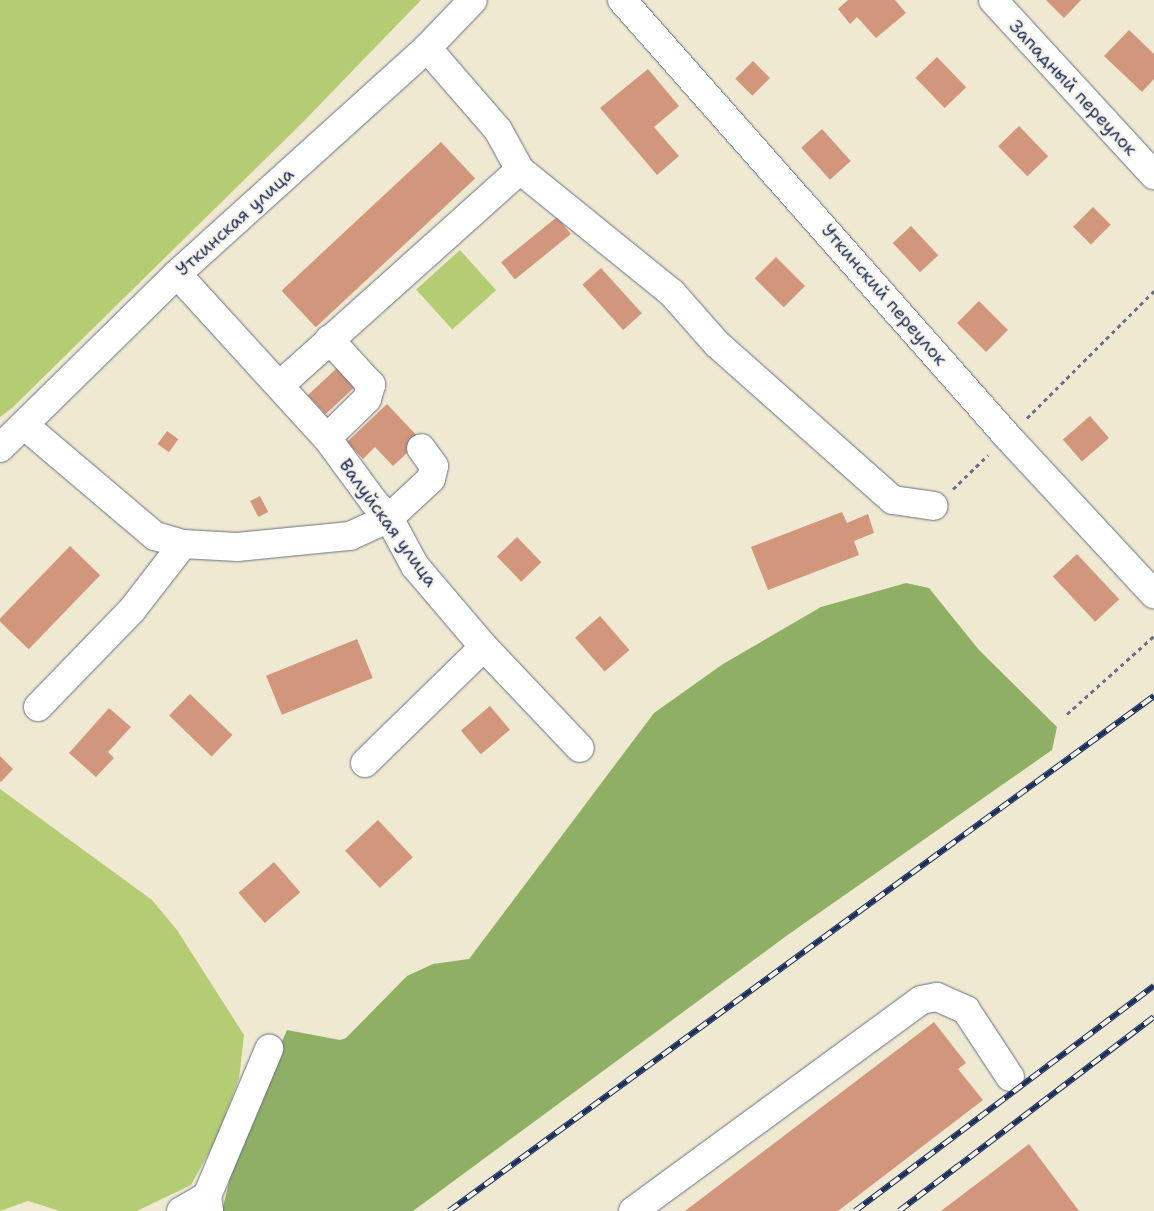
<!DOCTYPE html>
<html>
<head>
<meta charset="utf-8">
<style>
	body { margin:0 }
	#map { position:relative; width:1154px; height:1211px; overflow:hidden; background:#f0e9d1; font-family:"Shantell Sans",sans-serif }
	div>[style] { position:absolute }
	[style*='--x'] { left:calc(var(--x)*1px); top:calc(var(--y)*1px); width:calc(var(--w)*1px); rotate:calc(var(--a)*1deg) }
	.green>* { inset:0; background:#b4cc72; transform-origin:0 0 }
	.forest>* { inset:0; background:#8fb064 }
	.building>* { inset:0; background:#d1967b; transform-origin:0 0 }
	.path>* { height:3px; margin-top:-1.5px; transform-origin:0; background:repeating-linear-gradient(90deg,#667086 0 4px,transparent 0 8px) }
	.roads { filter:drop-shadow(0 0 1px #667086) drop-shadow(0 0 1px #667086) }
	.minor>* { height:28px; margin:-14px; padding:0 14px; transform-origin:14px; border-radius:14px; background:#fff }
	.rail>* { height:5.5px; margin-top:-2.75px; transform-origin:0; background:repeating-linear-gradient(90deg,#f7f3e8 0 11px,#1b2f5e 0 22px); box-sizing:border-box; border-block:1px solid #1b2f5e }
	span { translate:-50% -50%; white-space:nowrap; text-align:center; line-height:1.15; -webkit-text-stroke:4.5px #f7f3e8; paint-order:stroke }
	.street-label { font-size:18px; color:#1b2f5e }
</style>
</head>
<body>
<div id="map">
	<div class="green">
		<i style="clip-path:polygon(0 0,421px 0,304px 121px,12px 408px,0 417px)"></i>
		<i style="left:460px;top:250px;width:54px;height:59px;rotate:48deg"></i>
		<i style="clip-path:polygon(0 789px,152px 900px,177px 930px,244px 1035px,239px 1079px,216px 1140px,191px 1185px,137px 1211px,60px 1211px,28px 1201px,0 1211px)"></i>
	</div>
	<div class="forest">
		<i style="clip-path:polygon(906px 583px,929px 588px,979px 650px,1057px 727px,1052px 750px,789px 934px,413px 1211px,222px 1211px,240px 1137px,287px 1030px,340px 1040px,346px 1038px,407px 976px,433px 964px,469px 959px,654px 713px,723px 664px,821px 607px)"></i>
	</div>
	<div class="building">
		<i style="clip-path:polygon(848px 0,895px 0,906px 13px,876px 38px,857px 17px,850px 24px,838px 9px)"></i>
		<i style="clip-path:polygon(1046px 0,1081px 0,1064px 18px)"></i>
		<i style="clip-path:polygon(1129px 30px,1154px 54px,1154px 79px,1142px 92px,1104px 56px)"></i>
		<i style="left:937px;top:57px;width:42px;height:30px;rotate:46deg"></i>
		<i style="left:753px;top:61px;width:24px;height:25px;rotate:45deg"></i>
		<i style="clip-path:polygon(648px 69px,679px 106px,654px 127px,679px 156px,657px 175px,600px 108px)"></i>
		<i style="left:1019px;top:126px;width:42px;height:29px;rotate:46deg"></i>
		<i style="left:822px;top:129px;width:43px;height:28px;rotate:48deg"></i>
		<i style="left:441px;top:142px;width:50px;height:218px;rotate:47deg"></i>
		<i style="left:1093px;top:207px;width:25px;height:28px;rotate:45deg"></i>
		<i style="left:557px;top:217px;width:22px;height:72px;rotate:51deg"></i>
		<i style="left:911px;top:226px;width:40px;height:25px;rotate:47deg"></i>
		<i style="left:776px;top:257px;width:41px;height:30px;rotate:45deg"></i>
		<i style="left:601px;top:268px;width:61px;height:25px;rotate:48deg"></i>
		<i style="left:979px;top:301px;width:41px;height:31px;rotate:45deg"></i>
		<i style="left:337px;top:368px;width:26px;height:40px;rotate:47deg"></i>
		<i style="clip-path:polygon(387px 404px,421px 440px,393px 466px,375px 447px,363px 459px,347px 442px)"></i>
		<i style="left:1090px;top:416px;width:29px;height:36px;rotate:49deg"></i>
		<i style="left:167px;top:431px;width:14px;height:16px;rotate:36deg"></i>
		<i style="left:260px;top:496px;width:18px;height:11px;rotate:63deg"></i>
		<i style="clip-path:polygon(842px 512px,847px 523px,868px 514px,874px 533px,854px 541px,859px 555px,768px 590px,751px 547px)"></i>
		<i style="left:517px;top:537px;width:35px;height:28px;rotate:46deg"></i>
		<i style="left:70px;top:546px;width:42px;height:103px;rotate:44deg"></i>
		<i style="left:1077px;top:554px;width:62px;height:33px;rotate:47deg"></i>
		<i style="left:600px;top:616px;width:45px;height:33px;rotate:49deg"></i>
		<i style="left:357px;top:639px;width:42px;height:98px;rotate:68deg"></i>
		<i style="left:190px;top:694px;width:59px;height:30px;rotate:44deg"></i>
		<i style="left:490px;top:706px;width:31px;height:38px;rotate:50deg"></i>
		<i style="clip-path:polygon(109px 708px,131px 727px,108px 752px,114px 758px,96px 777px,69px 753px)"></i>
		<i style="clip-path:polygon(0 756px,13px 769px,1px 782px,0 781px)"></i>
		<i style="left:378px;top:820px;width:51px;height:45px;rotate:47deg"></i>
		<i style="left:274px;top:862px;width:40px;height:47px;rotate:49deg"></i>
		<i style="clip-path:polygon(934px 1022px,966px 1063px,958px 1069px,983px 1100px,838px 1211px,685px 1211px)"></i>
		<i style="clip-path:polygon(1029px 1144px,1079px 1211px,941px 1211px)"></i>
	</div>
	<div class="path">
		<i style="--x:1027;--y:418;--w:180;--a:-45"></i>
		<i style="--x:953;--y:489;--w:49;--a:-44.2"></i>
		<i style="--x:1067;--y:714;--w:117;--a:-41.9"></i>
	</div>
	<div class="roads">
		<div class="minor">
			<i style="--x:622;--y:0;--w:582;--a:48.55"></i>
			<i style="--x:1007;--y:436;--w:216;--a:47.1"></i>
			<i style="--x:993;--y:0;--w:238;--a:47.4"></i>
			<i style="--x:427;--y:48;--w:108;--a:49.1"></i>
			<i style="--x:498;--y:130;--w:46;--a:61.2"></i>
			<i style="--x:520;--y:170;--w:196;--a:39"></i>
			<i style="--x:672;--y:293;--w:68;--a:48.6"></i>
			<i style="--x:717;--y:344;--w:235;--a:41.6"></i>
			<i style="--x:893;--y:500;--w:41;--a:8.3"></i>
			<i style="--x:177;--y:274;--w:222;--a:47.6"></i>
			<i style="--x:327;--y:438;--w:79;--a:53.7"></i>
			<i style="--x:374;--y:502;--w:22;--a:47"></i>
			<i style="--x:389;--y:518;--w:55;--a:61.6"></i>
			<i style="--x:415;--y:566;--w:106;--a:49.6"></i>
			<i style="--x:484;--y:647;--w:139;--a:46.5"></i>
			<i style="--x:280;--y:385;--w:322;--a:-41.9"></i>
			<i style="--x:24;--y:425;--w:172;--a:40.3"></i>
			<i style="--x:155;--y:536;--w:29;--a:16"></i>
			<i style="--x:183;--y:544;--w:54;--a:3.2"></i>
			<i style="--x:237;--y:547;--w:114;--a:-5.6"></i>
			<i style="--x:350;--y:536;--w:43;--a:-24.8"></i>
			<i style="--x:389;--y:518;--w:57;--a:-42.9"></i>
			<i style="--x:431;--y:479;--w:13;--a:-77"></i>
			<i style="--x:434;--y:466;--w:22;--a:-126"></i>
			<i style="--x:327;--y:438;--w:56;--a:-44.3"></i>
			<i style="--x:367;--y:399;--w:15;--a:-74"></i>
			<i style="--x:371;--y:385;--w:62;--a:-132.4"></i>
			<i style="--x:0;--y:448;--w:248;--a:-44.5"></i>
			<i style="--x:177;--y:274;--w:337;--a:-42.1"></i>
			<i style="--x:427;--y:48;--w:66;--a:-46.2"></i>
			<i style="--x:38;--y:707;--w:135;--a:-45.9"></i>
			<i style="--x:132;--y:610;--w:83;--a:-52.3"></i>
			<i style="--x:365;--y:763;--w:166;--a:-44.3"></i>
			<i style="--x:207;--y:1196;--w:160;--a:-67.1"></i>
			<i style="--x:181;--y:1211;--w:30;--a:-30"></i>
			<i style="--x:207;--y:1196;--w:15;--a:82"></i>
			<i style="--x:633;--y:1211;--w:357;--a:-36.2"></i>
			<i style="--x:921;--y:1000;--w:16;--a:-11"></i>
			<i style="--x:937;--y:997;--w:32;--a:24"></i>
			<i style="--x:966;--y:1010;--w:80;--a:56.7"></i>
		</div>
	</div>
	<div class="rail">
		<i style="--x:449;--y:1211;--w:873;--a:-36.15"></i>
		<i style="--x:855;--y:1211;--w:374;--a:-37"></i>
		<i style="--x:899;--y:1211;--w:320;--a:-37.3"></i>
	</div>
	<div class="street-label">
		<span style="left:1073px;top:88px;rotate:47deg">Западный переулок</span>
		<span style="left:235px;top:222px;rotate:-42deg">Уткинская улица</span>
		<span style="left:884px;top:295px;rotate:49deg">Уткинский переулок</span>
		<span style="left:388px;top:523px;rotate:54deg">Валуйская улица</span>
	</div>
</div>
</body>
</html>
